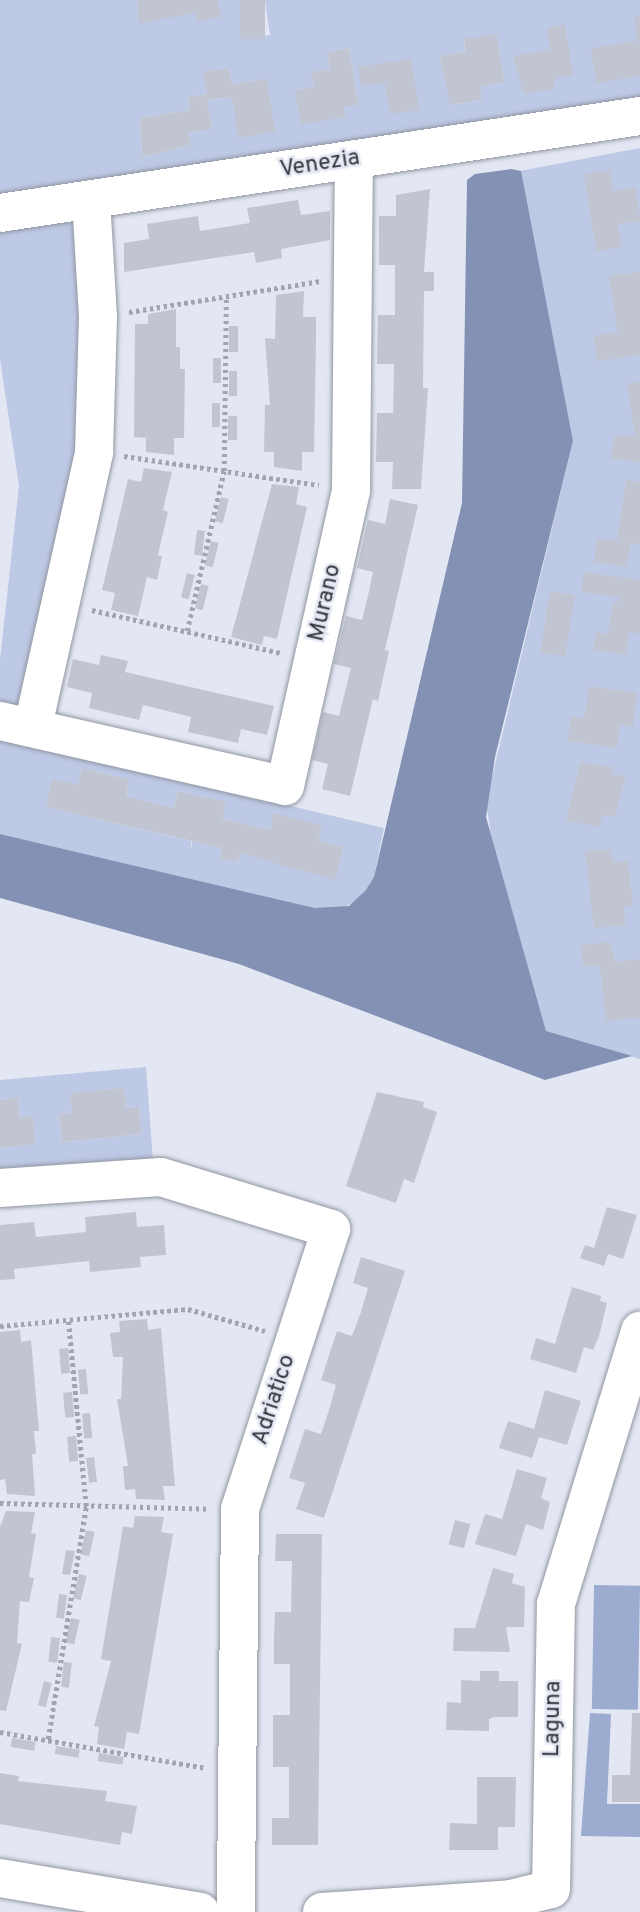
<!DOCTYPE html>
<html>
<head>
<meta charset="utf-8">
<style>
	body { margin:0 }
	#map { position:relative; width:640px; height:1912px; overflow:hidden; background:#e3e7f3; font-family:Overpass,sans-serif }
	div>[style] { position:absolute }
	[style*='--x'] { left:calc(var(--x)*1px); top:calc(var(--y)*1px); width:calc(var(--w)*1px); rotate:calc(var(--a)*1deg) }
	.green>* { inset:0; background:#bec9e6 }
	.forest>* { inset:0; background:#9cabd0; transform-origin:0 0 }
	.water>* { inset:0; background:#8391b5 }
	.building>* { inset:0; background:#c1c5d1; transform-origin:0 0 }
	.path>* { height:4.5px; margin-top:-2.25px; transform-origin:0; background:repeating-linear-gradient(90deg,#a2a5ae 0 3.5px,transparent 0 7px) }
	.roads { filter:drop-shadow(0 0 2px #9196a0) drop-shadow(0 0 2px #9196a0) }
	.minor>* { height:38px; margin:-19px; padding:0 19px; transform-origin:19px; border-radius:19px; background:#fff }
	span { translate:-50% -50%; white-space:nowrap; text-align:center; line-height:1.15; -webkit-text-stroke:5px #e3e7f3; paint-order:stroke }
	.street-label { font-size:23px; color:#34363b }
</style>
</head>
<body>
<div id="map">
	<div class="green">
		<i style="clip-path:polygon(evenodd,0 0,240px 0,246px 39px,270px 35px,265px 0,640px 0,640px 99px,0 200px,0 0,497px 35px,504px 82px,480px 86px,482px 100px,451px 105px,440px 56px,466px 52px,464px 40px,497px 35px,0 0,349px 48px,358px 105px,344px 107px,295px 90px,314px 87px,312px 72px,330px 69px,327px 52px,349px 48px,0 0,229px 68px,232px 84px,267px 79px,232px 97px,207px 100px,212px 129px,188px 133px,190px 145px,142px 157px,140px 118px,190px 110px,188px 97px,207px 94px,204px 72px,229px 68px)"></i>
		<i style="clip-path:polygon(640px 148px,640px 1059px,546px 1031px,492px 841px,486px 802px,573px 441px,520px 171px)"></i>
		<i style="clip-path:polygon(79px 217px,84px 452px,27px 716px,0 711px,0 660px,19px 486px,0 359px,0 231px)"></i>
		<i style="clip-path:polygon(evenodd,0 737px,384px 828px,374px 877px,358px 901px,341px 908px,315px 908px,0 834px,0 737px,82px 768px,129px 780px,126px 796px,174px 808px,178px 791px,225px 802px,222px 819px,270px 830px,274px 814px,321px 825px,318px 841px,343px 847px,335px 879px,240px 853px,238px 862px,220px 858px,222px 848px,192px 841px,192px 851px,191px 841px,46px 807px,78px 785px,82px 768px)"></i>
		<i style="clip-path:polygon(evenodd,146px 1067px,153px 1161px,0 1176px,0 1148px,35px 1144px,33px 1117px,20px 1118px,18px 1098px,0 1100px,0 1080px,146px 1067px,124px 1088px,126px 1108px,139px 1107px,142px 1134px,62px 1142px,59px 1114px,72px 1113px,70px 1094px,124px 1088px)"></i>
	</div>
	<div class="forest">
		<i style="left:594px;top:1585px;width:46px;height:124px;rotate:1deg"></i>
		<i style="clip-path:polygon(590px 1713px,611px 1714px,607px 1804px,640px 1804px,640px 1837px,581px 1836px)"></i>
	</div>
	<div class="water">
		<i style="clip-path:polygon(511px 169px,521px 171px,573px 441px,495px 757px,486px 817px,546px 1031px,632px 1056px,545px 1080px,239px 964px,0 898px,0 834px,315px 908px,349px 906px,365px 891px,374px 877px,462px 503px,467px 180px,475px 174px)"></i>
	</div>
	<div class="building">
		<i style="clip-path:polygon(137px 0,218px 0,221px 17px,197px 21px,196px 13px,139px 23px)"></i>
		<i style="left:240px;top:0;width:25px;height:39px"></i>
		<i style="clip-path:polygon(640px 16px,640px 76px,596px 83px,591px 48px,637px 41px,634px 17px)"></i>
		<i style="clip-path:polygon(565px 25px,573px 75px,556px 78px,553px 89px,524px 94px,513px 56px,550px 50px,547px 28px)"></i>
		<i style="clip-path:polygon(497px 34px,504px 82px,480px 86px,482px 100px,450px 105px,440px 56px,466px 52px,464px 39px)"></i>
		<i style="clip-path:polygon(349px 48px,358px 105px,344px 107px,346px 117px,301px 124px,295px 90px,314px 87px,311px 72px,330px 69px,327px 52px)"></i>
		<i style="clip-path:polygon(411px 59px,419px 110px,390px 114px,385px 83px,361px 86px,358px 67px)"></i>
		<i style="clip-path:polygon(229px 68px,232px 84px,267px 79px,275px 132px,238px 138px,232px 97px,207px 100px,212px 129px,188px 133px,190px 145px,142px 157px,140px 118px,190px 110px,188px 97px,207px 94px,203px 72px)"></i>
		<i style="clip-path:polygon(610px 170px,613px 191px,636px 187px,640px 221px,618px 224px,622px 247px,596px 251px,584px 174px)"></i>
		<i style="clip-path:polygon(430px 189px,424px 272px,434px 272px,434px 291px,424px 291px,423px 388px,428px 388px,421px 489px,392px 489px,393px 462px,376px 462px,377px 413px,393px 413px,394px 364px,377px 364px,378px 315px,395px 315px,395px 265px,379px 265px,379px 216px,396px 216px,396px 195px)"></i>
		<i style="clip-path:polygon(298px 200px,301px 215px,330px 211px,330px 240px,281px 249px,282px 258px,256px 263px,254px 252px,124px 272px,124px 243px,149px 239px,147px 224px,198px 216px,200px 231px,250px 223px,247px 208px)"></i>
		<i style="clip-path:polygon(640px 272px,640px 355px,597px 361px,593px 336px,618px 332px,609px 276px)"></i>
		<i style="clip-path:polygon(304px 291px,303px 317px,316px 317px,316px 340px,314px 452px,302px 452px,302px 471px,274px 467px,274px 452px,264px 452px,265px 405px,270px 405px,265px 338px,275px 339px,276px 295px)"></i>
		<i style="clip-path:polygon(176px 309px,176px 347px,180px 347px,180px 369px,185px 369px,184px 438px,174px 438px,174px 455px,146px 452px,146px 438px,134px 437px,135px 324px,148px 324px,148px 314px)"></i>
		<i style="left:238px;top:326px;width:26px;height:9px;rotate:90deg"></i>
		<i style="left:213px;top:358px;width:8px;height:25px"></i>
		<i style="left:229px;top:371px;width:8px;height:25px"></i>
		<i style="clip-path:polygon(640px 382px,640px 463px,611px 458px,614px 436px,635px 435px,627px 384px)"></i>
		<i style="left:212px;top:403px;width:8px;height:24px"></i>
		<i style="left:228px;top:416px;width:9px;height:24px"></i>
		<i style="clip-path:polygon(144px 468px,172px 472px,163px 510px,168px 512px,158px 555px,162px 556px,157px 580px,147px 577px,138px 616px,111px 610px,115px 593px,102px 590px,128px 479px,141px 482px)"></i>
		<i style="clip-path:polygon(626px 480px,640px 482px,640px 544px,631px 543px,627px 567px,594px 562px,597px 538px,617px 541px)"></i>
		<i style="clip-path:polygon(272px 484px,299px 487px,296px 504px,307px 507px,277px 639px,264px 636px,262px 645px,231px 637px)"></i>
		<i style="left:221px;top:497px;width:8px;height:25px;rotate:14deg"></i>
		<i style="clip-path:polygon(390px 499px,418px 505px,385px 650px,389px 651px,378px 701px,373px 699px,350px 796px,322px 789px,328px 764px,312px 760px,323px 712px,339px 716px,351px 668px,334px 664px,346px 616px,362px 620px,368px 596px,373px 572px,357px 568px,368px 520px,385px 524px)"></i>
		<i style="left:197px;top:530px;width:8px;height:25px;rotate:7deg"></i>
		<i style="left:211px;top:541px;width:8px;height:25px;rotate:14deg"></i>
		<i style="clip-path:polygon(584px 572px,640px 580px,640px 634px,629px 632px,626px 655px,594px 650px,596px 632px,608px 634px,613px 602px,618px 603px,619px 597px,581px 592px)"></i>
		<i style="left:187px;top:573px;width:8px;height:25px;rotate:14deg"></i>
		<i style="left:201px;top:584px;width:8px;height:25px;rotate:14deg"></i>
		<i style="left:550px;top:591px;width:25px;height:62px;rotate:9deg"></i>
		<i style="clip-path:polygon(101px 655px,128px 661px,125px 672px,274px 706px,267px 735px,241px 729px,238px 743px,188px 732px,191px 717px,143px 705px,139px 720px,89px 708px,92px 693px,67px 687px,73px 659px,99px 665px)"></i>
		<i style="clip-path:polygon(589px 686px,637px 693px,633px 727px,620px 725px,617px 748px,568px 741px,571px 716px,584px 718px)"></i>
		<i style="clip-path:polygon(580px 762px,613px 767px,612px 774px,626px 776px,615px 816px,602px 815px,600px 826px,566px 821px)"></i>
		<i style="clip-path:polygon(82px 768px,129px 780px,126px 796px,174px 808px,178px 791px,226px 802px,222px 819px,270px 830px,274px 813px,322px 825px,318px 841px,343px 847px,335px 880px,240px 853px,238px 862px,220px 858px,222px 848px,46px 807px,52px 779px,78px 785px)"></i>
		<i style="clip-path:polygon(611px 849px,613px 862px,628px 861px,633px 906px,624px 907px,626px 925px,594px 928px,585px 851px)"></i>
		<i style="clip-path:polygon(610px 942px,615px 962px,640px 959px,640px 1017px,606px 1021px,600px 965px,583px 967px,581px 945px)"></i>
		<i style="clip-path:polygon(124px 1088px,126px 1108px,139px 1107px,142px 1134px,62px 1142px,59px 1114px,72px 1113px,70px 1093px)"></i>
		<i style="clip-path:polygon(377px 1092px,424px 1102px,423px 1107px,437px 1112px,414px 1183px,404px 1179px,396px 1203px,346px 1186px)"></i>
		<i style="clip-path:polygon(18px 1098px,20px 1118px,33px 1116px,35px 1144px,0 1148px,0 1100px)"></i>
		<i style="clip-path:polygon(607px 1207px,637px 1215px,623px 1259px,608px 1254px,604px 1266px,580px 1258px,585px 1245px,594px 1248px)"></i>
		<i style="clip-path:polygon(136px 1212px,137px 1227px,164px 1225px,166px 1255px,140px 1257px,141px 1267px,90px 1272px,89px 1261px,14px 1269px,15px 1279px,0 1280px,0 1225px,34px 1222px,36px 1237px,86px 1232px,85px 1217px)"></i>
		<i style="clip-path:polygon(361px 1257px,405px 1271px,324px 1518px,296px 1509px,305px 1483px,289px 1478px,305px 1429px,321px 1434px,329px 1410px,336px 1385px,321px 1380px,337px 1331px,352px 1336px,361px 1312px,368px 1288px,353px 1283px)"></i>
		<i style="clip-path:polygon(572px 1287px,601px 1296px,600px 1301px,607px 1303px,599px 1336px,593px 1350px,584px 1347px,576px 1373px,530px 1359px,536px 1338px,555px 1344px)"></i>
		<i style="clip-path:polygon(147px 1319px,148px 1330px,161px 1328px,165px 1374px,175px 1486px,163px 1486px,165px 1500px,136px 1499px,135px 1489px,125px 1490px,123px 1466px,128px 1466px,117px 1399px,121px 1399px,123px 1357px,113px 1357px,110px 1333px,120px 1332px,119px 1321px)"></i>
		<i style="clip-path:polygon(20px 1330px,21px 1342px,31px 1340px,39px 1431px,34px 1431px,36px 1454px,32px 1454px,35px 1496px,7px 1494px,5px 1479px,0 1480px,0 1332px)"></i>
		<i style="left:68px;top:1348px;width:25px;height:9px;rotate:85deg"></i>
		<i style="left:86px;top:1369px;width:25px;height:8px;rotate:85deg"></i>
		<i style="clip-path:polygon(545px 1390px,581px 1401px,567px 1445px,539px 1437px,532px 1458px,499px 1448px,508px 1421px,534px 1429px)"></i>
		<i style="left:72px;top:1392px;width:25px;height:9px;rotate:85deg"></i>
		<i style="left:90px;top:1413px;width:25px;height:8px;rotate:85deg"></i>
		<i style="left:76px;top:1436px;width:25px;height:9px;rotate:85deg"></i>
		<i style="left:94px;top:1457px;width:25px;height:8px;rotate:83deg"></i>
		<i style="clip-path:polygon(517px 1469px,547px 1478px,541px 1498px,550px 1502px,543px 1530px,526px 1524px,516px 1556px,475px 1544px,485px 1514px,502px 1519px)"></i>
		<i style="clip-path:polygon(6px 1511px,35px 1512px,31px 1533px,36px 1534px,29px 1577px,34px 1578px,29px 1602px,20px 1601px,17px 1643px,22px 1644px,6px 1711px,0 1710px,0 1527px)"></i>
		<i style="clip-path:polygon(135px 1516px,164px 1517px,161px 1532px,173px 1534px,139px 1734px,127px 1732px,124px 1749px,97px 1744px,99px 1727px,94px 1726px,111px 1661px,101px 1659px,123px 1526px,133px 1528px)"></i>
		<i style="left:455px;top:1520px;width:16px;height:25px;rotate:15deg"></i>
		<i style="left:86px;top:1530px;width:9px;height:25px;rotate:13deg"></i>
		<i style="clip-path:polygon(276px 1534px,322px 1534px,318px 1845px,272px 1845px,272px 1818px,289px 1818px,289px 1767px,273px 1767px,273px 1715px,290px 1715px,290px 1664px,274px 1664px,274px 1638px,275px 1612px,291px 1612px,292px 1561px,275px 1561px)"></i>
		<i style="clip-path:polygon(66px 1550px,75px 1551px,70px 1575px,62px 1574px)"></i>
		<i style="clip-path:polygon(493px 1568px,514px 1574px,512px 1583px,525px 1587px,524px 1627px,506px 1627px,510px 1652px,453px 1651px,454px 1628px,475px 1628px)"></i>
		<i style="left:79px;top:1574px;width:8px;height:25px;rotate:14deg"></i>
		<i style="left:59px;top:1594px;width:8px;height:24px;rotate:7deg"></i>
		<i style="left:71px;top:1618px;width:9px;height:25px;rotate:13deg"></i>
		<i style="left:51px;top:1637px;width:9px;height:25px;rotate:6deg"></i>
		<i style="left:64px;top:1662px;width:8px;height:25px;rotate:7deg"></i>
		<i style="clip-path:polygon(480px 1671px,499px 1671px,499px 1681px,518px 1681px,518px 1717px,494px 1717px,489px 1719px,489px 1731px,446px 1730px,447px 1702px,461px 1703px,461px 1680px,480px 1681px)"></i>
		<i style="left:44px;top:1681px;width:8px;height:25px;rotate:14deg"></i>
		<i style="clip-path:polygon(632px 1713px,640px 1713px,640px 1802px,612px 1802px,612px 1775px,630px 1775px)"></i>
		<i style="left:12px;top:1738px;width:24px;height:9px;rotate:9deg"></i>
		<i style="left:56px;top:1746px;width:24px;height:8px;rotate:9deg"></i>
		<i style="left:99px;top:1753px;width:25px;height:8px;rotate:9deg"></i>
		<i style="clip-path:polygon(0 1773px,19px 1776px,18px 1781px,107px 1791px,105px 1801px,137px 1806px,132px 1834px,122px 1832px,120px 1845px,0 1824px)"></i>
		<i style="clip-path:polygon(477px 1777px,516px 1777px,515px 1827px,498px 1827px,498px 1850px,449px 1850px,450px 1823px,477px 1824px)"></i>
	</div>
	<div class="path">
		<i style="--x:129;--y:312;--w:194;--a:-9.2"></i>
		<i style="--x:124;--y:456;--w:197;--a:8.5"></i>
		<i style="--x:92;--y:610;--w:194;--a:12.8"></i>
		<i style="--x:187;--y:631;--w:164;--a:-77"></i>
		<i style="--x:224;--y:471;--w:175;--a:-89.3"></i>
		<i style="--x:0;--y:1326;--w:189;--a:-5.2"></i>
		<i style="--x:188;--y:1309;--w:80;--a:15.9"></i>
		<i style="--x:0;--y:1503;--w:209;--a:1.6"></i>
		<i style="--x:0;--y:1732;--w:209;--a:9.9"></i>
		<i style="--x:48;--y:1739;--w:236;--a:-80.7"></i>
		<i style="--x:86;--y:1506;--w:188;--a:-95.5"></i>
	</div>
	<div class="roads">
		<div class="minor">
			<i style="--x:0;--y:213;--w:647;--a:-8.62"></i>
			<i style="--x:0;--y:721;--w:292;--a:12.8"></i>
			<i style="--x:285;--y:786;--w:303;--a:-77.4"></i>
			<i style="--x:351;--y:490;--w:330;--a:-89.5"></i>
			<i style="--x:33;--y:726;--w:281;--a:-77.4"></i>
			<i style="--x:94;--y:452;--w:135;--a:-88.3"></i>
			<i style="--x:98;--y:317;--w:118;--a:-93.4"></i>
			<i style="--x:0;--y:1188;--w:161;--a:-3.9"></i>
			<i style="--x:161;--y:1177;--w:178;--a:17"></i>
			<i style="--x:331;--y:1229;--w:294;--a:108"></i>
			<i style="--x:240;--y:1509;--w:403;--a:90.6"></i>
			<i style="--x:0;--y:1878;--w:203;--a:9.6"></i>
			<i style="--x:322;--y:1912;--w:189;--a:-3.9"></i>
			<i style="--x:511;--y:1899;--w:41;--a:-14"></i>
			<i style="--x:551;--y:1889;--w:285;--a:-89"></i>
			<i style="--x:556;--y:1604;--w:286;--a:-72.9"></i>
		</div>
	</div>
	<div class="street-label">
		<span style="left:320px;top:165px;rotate:-9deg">Venezia</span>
		<span style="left:326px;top:603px;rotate:-77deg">Murano</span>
		<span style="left:275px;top:1400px;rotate:-72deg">Adriatico</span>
		<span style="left:554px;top:1719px;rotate:-89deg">Laguna</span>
	</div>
</div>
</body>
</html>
